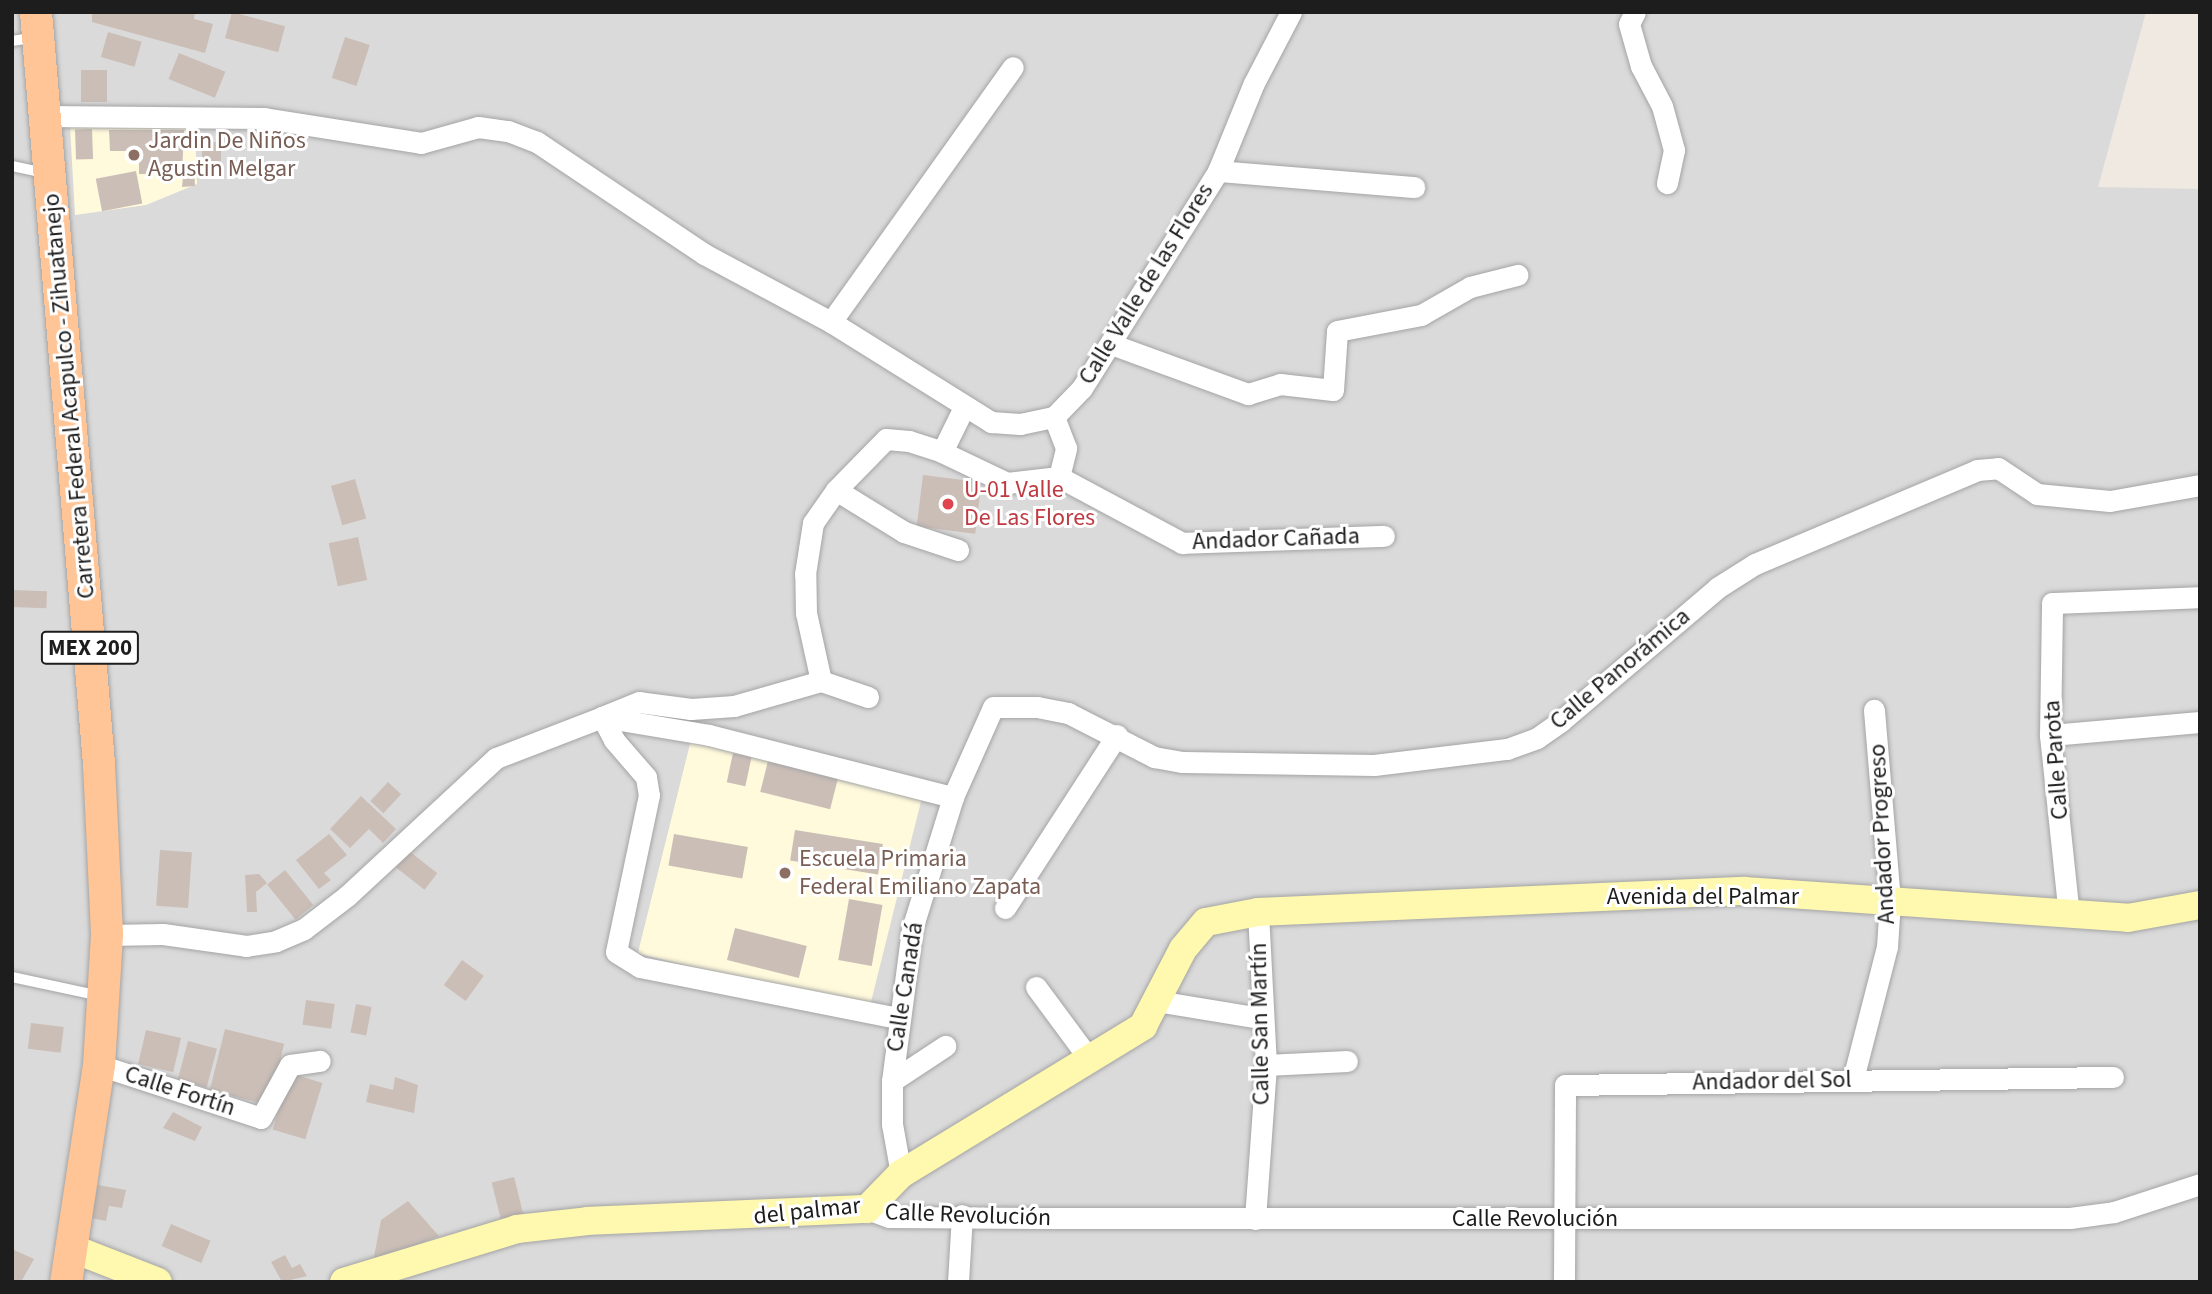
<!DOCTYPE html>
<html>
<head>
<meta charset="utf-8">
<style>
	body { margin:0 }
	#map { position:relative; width:2212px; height:1294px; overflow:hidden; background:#efe9e1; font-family:"Source Sans 3",sans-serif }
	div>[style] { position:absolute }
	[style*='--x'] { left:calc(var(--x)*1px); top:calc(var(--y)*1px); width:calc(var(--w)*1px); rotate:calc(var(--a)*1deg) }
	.residential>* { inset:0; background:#dbdada }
	.education>* { inset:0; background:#fffadb; transform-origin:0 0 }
	.building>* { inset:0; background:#cbbeb7; transform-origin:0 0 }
	.roads { filter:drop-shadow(0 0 2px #a4a4a4) drop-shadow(0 0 2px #a4a4a4) }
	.lane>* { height:10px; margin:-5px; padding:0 5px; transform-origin:5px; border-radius:5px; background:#fff }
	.street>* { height:21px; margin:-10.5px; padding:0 10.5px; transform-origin:10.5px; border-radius:10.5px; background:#fff }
	.secondary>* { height:28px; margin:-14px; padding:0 14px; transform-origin:14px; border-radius:14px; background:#fff9b0 }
	.primary>* { height:32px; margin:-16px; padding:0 16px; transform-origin:16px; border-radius:16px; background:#ffc597 }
	.dots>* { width:19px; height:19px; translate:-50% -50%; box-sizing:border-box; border:4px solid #fff; border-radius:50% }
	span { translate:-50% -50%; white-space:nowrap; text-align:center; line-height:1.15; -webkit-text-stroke:6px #fff; paint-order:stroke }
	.shield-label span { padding:2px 5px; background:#fff; border:2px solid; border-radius:5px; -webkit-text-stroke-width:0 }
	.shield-label { font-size:23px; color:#1d1d1d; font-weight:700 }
	.education-label { font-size:24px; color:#785e54 }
	.left { translate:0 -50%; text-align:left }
	.street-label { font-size:24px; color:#1d1d1d }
	.health-label { font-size:24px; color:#be3a42 }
	.frame { position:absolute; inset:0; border:14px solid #1d1d1d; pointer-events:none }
</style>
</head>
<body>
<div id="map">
	<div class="residential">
		<i style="clip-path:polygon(12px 12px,2146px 12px,2098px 187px,2200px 189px,2200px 1282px,12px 1282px)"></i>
	</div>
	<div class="education">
		<i style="clip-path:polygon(70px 126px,195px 126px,197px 184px,146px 205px,75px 215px)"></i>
		<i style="left:692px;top:736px;width:238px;height:224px;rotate:14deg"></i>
	</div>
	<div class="building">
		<i style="clip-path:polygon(92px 12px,195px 12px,194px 19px,213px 24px,205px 53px,92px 22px)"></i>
		<i style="left:232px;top:12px;width:55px;height:27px;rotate:15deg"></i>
		<i style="left:108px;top:32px;width:35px;height:26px;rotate:16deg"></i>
		<i style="left:345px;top:37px;width:26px;height:43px;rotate:18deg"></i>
		<i style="left:179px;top:53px;width:50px;height:28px;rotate:22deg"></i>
		<i style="left:81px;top:70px;width:26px;height:32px"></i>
		<i style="left:92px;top:129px;width:30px;height:17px;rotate:88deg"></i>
		<i style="clip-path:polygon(109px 130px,184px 130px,182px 174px,139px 174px,139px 151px,110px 151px)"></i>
		<i style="left:202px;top:142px;width:19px;height:37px"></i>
		<i style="clip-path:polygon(184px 167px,194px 167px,195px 186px,182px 187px)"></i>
		<i style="left:136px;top:171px;width:33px;height:41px;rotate:79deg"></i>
		<i style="left:923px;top:475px;width:59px;height:52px;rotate:7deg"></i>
		<i style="left:355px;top:479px;width:41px;height:25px;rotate:74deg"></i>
		<i style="left:358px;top:537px;width:44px;height:30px;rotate:78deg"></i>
		<i style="left:12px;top:590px;width:35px;height:17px;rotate:2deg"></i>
		<i style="left:733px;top:753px;width:19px;height:30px;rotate:12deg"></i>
		<i style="left:769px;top:757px;width:72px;height:36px;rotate:14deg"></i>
		<i style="left:388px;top:782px;width:18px;height:26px;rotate:43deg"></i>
		<i style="clip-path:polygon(361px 796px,396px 829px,383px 843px,369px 829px,350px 848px,330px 829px)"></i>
		<i style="left:795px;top:830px;width:89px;height:31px;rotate:9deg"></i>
		<i style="clip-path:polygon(329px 834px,347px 855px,324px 873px,331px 880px,319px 889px,296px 860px)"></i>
		<i style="left:674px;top:834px;width:75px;height:32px;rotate:10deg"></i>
		<i style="left:160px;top:850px;width:32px;height:56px;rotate:4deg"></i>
		<i style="left:409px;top:851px;width:36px;height:21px;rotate:38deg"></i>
		<i style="left:285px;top:870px;width:45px;height:23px;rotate:51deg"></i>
		<i style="clip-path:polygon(259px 874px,267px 883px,256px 892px,257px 912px,247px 912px,245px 875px)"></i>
		<i style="left:849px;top:899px;width:34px;height:62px;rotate:10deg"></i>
		<i style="left:735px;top:928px;width:74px;height:33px;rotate:14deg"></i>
		<i style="left:462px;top:960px;width:27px;height:31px;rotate:36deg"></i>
		<i style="left:306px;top:1000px;width:29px;height:25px;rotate:8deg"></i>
		<i style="left:356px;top:1004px;width:16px;height:29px;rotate:11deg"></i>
		<i style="left:31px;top:1023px;width:33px;height:26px;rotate:7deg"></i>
		<i style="left:225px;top:1029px;width:61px;height:63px;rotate:14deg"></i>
		<i style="left:146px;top:1030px;width:36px;height:35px;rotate:13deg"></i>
		<i style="left:188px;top:1041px;width:30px;height:40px;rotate:15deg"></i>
		<i style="left:290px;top:1073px;width:34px;height:59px;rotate:17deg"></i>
		<i style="clip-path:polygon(395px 1077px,418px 1085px,414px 1113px,366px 1102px,370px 1084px,393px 1090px)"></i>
		<i style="clip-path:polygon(173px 1112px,202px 1127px,195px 1141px,163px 1128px)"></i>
		<i style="left:514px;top:1177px;width:41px;height:23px;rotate:76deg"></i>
		<i style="clip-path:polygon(98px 1185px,126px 1190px,122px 1208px,109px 1206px,106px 1221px,91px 1218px)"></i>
		<i style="clip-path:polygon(408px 1201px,439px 1236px,373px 1262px,381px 1220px)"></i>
		<i style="left:171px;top:1224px;width:43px;height:24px;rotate:23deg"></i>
		<i style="clip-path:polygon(12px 1249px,34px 1259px,21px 1282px,12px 1282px)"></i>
		<i style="clip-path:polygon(285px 1255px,292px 1268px,300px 1264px,307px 1276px,282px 1282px,271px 1262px)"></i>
	</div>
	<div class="roads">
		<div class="lane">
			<i style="--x:12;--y:41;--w:24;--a:-9"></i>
			<i style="--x:12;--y:166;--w:33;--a:12"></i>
			<i style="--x:12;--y:977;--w:91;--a:12.1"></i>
		</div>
		<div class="street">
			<i style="--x:1635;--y:12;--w:13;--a:117"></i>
			<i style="--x:1629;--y:24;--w:44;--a:74.1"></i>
			<i style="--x:1641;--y:66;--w:45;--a:62.3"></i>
			<i style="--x:1662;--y:106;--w:46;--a:74.7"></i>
			<i style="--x:1674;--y:150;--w:34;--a:102"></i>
			<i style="--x:46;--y:116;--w:218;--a:0.5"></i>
			<i style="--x:264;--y:118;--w:159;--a:9"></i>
			<i style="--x:421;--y:143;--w:59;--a:-15.7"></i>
			<i style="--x:478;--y:127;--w:30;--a:8"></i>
			<i style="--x:508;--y:131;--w:31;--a:21"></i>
			<i style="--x:537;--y:142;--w:201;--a:33.8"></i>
			<i style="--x:704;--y:254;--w:144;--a:28.2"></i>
			<i style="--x:831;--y:322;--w:189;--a:32"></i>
			<i style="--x:991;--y:422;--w:29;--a:4"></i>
			<i style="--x:1020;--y:424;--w:35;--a:-12"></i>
			<i style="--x:1218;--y:171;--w:197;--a:4.7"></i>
			<i style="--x:831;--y:322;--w:313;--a:-54.5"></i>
			<i style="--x:1111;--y:344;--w:146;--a:20.1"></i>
			<i style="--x:1248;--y:394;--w:34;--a:-17"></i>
			<i style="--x:1280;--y:384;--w:53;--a:6.5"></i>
			<i style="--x:1333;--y:390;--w:59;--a:-86.1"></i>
			<i style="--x:1337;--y:331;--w:86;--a:-10.8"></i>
			<i style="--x:1421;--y:315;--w:56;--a:-29.7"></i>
			<i style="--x:1470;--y:287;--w:49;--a:-14.3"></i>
			<i style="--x:1054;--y:417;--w:40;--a:-46"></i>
			<i style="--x:1082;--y:388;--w:256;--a:-57.9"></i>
			<i style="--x:1218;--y:171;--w:95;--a:-67.8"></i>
			<i style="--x:1254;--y:83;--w:80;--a:-62.5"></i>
			<i style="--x:942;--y:452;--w:50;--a:-63.9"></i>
			<i style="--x:1059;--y:477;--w:140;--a:28.2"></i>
			<i style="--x:1182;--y:543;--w:202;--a:-2"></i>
			<i style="--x:836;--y:490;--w:80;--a:31.7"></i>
			<i style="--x:904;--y:532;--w:57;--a:18.4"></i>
			<i style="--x:821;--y:681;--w:70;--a:-102.4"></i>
			<i style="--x:806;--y:613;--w:39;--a:-91"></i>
			<i style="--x:805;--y:574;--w:52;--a:-81.1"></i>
			<i style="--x:813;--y:523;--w:40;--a:-55.1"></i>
			<i style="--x:836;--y:490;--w:71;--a:-45.6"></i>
			<i style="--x:886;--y:439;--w:23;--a:5"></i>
			<i style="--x:909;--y:441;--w:35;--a:18"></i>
			<i style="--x:942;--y:452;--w:72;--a:25.5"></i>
			<i style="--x:1007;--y:483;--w:52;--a:-6.6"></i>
			<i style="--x:1059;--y:477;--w:30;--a:-76"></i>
			<i style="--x:1066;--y:448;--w:33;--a:-111"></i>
			<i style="--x:868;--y:697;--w:50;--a:-161.2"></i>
			<i style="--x:821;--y:681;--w:91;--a:164"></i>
			<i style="--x:734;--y:706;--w:43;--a:176"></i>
			<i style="--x:691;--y:709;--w:52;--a:-172.3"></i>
			<i style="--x:639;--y:702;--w:40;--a:158"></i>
			<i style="--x:602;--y:717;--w:26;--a:62"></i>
			<i style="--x:614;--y:740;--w:49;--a:49.1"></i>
			<i style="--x:646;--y:777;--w:18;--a:81"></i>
			<i style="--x:649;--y:795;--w:160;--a:101.9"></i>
			<i style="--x:616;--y:952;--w:28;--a:32"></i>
			<i style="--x:640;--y:967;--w:263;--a:11.2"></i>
			<i style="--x:2050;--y:735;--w:151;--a:-5"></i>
			<i style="--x:1005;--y:908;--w:206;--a:-57.1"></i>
			<i style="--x:2069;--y:916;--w:182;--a:-96"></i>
			<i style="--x:2050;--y:735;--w:132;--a:-89.1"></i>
			<i style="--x:2052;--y:603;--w:148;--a:-2.3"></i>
			<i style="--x:107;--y:935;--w:56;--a:-1"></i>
			<i style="--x:163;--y:934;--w:84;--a:8.2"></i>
			<i style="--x:246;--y:946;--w:30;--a:-9"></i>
			<i style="--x:276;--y:941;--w:30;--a:-23"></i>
			<i style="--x:304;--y:929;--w:54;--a:-37.5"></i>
			<i style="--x:347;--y:896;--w:203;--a:-42.8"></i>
			<i style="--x:496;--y:758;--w:114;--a:-21.1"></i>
			<i style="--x:602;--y:717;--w:109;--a:9.5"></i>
			<i style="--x:709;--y:735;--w:252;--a:14.3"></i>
			<i style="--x:1036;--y:987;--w:86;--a:53.5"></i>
			<i style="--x:1157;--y:1001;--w:104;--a:9.4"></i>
			<i style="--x:99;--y:1065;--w:170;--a:18.1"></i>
			<i style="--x:261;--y:1118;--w:60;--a:-61.3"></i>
			<i style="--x:290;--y:1065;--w:30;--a:-8"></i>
			<i style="--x:1266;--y:1065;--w:81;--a:-2.8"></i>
			<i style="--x:1853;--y:1079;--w:136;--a:-75.6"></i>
			<i style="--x:1887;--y:947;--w:46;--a:-86.3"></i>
			<i style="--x:1890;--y:901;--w:192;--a:-94.8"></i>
			<i style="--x:892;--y:1081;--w:64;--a:-33.4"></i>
			<i style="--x:901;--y:1174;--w:51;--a:-100.2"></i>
			<i style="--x:892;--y:1124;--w:43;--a:-90"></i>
			<i style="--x:892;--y:1081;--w:153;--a:-82.5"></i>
			<i style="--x:912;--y:929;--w:138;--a:-72.7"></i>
			<i style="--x:953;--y:797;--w:98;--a:-66"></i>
			<i style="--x:993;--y:707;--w:44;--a:0"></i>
			<i style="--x:1037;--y:707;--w:32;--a:11"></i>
			<i style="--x:1068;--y:713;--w:97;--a:27.1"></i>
			<i style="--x:1154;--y:757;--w:29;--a:10"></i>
			<i style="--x:1183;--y:762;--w:191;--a:0.9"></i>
			<i style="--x:1374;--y:765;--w:134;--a:-6.9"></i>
			<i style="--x:1507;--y:749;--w:32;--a:-20"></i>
			<i style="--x:1537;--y:738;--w:29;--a:-35"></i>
			<i style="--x:1561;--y:721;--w:205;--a:-40.4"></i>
			<i style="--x:1717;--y:588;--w:45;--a:-32.3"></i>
			<i style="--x:1755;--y:564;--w:241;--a:-22.9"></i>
			<i style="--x:1977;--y:470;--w:21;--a:-5"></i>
			<i style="--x:1998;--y:468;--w:47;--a:33.7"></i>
			<i style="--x:2037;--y:494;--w:73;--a:5.5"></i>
			<i style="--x:2110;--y:501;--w:91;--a:-10.1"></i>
			<i style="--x:867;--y:1209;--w:23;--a:20"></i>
			<i style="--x:889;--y:1217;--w:148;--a:0.4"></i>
			<i style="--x:1037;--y:1218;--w:1033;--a:0"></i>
			<i style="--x:2070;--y:1218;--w:44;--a:-7.8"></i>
			<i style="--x:2114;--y:1212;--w:90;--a:-18"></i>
			<i style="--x:1255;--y:1219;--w:154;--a:-85.9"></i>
			<i style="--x:1266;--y:1065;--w:153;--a:-93"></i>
			<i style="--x:958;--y:1282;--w:67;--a:-86.6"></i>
			<i style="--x:1564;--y:1282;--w:197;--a:-89.7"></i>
			<i style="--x:1565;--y:1085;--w:548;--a:-0.84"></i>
		</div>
		<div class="secondary">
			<i style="--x:71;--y:1248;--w:93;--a:21.3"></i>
			<i style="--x:344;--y:1282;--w:181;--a:-17"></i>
			<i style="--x:517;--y:1229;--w:71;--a:-6.4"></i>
			<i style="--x:588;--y:1221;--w:279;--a:-2.5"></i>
			<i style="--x:867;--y:1209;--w:49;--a:-45.8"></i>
			<i style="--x:901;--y:1174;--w:284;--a:-31.4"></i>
			<i style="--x:1143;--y:1026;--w:87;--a:-62.5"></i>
			<i style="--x:1183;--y:949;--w:35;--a:-50"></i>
			<i style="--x:1206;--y:922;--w:53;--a:-10.9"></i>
			<i style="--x:1258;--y:912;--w:487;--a:-2.5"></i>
			<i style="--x:1745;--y:891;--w:384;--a:4"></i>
			<i style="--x:2128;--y:918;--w:73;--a:-10.2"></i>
		</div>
		<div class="primary">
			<i style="--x:36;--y:12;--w:755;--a:85.21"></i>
			<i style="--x:99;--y:764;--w:171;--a:87.3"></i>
			<i style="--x:107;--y:935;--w:130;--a:93.5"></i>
			<i style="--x:99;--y:1065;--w:219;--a:98.6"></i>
		</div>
	</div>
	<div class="dots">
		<i style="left:134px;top:155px;background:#8d6e63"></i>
		<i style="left:948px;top:504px;background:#e0444e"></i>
		<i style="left:785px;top:873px;background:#8d6e63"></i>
	</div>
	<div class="shield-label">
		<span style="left:90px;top:648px">MEX 200</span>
	</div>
	<div class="education-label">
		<span class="left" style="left:148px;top:155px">Jardin De Niños<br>Agustin Melgar</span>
		<span class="left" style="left:799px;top:873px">Escuela Primaria<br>Federal Emiliano Zapata</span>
	</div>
	<div class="street-label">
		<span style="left:1146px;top:284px;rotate:-58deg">Calle Valle de las Flores</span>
		<span style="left:69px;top:396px;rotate:-95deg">Carretera Federal Acapulco - Zihuatanejo</span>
		<span style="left:1276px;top:539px;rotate:-2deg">Andador Cañada</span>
		<span style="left:1620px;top:669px;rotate:-40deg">Calle Panorámica</span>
		<span style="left:2056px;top:760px;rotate:-94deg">Calle Parota</span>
		<span style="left:1882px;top:834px;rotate:-93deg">Andador Progreso</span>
		<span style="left:1703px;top:897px">Avenida del Palmar</span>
		<span style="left:905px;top:987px;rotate:-81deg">Calle Canadá</span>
		<span style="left:1260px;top:1024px;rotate:-91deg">Calle San Martín</span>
		<span style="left:1772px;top:1081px;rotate:-1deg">Andador del Sol</span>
		<span style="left:180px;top:1091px;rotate:18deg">Calle Fortín</span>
		<span style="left:807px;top:1211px;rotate:-6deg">del palmar</span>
		<span style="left:968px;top:1215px;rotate:2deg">Calle Revolución</span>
		<span style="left:1535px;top:1219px">Calle Revolución</span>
	</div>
	<div class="health-label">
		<span class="left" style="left:964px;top:504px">U-01 Valle<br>De Las Flores</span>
	</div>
	<div class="frame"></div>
</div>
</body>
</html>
